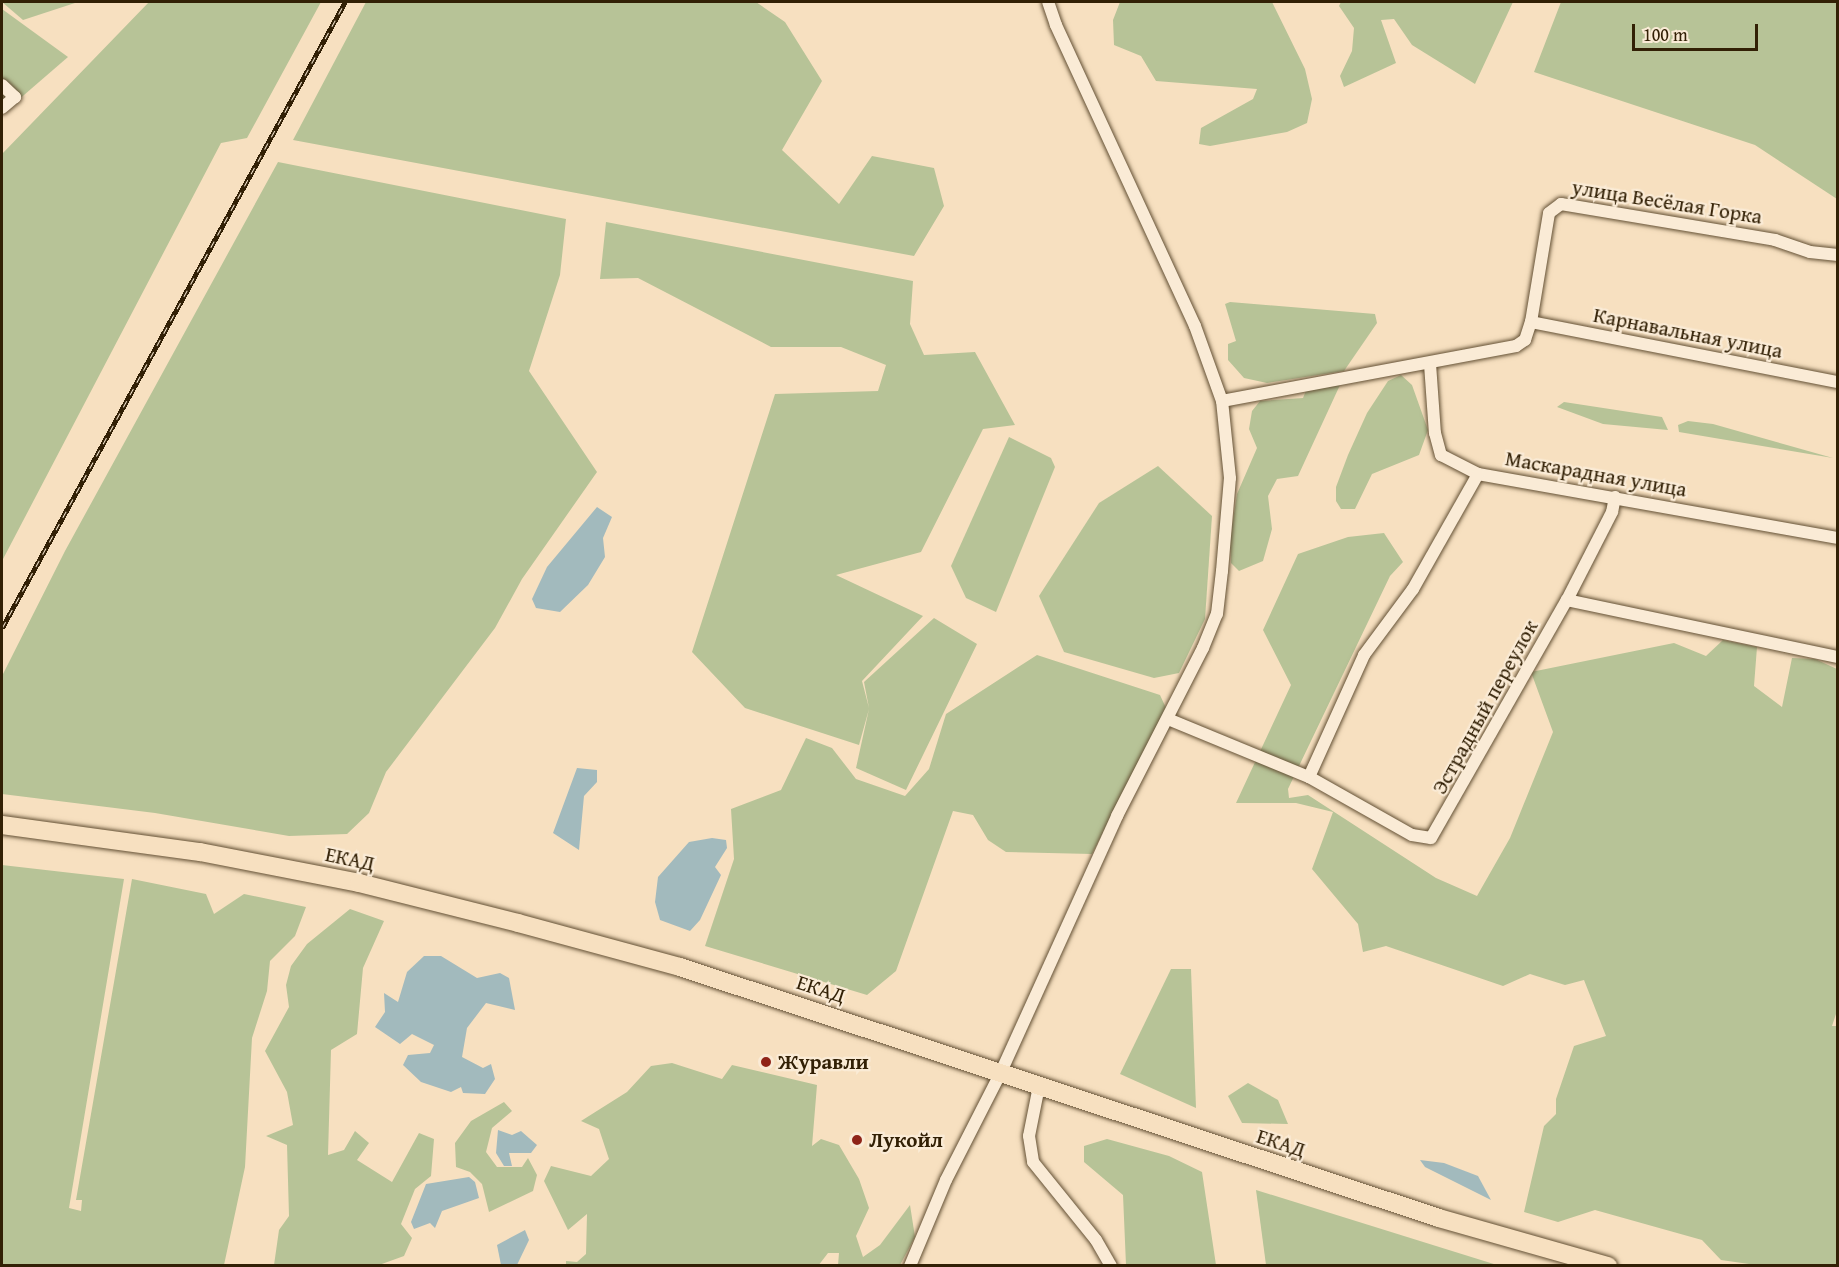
<!DOCTYPE html>
<html>
<head>
<meta charset="utf-8">
<style>
	body { margin:0 }
	#map { position:relative; width:1839px; height:1267px; overflow:hidden; background:#f7e0c0; font-family:"Gentium Book Plus",serif }
	div>[style] { position:absolute }
	[style*='--x'] { left:calc(var(--x)*1px); top:calc(var(--y)*1px); width:calc(var(--w)*1px); rotate:calc(var(--a)*1deg) }
	.green>* { inset:0; background:#b7c397 }
	.water>* { inset:0; background:#a2babd }
	.roads { filter:drop-shadow(0 0 2px #635034) drop-shadow(0 0 2px #635034) }
	.minor>* { height:12px; margin:-6px; padding:0 6px; transform-origin:6px; border-radius:6px; background:#faebd6 }
	.highway>* { height:18px; margin:-9px; padding:0 9px; transform-origin:9px; border-radius:9px; background:#f7e0c0 }
	.rail>* { height:4.5px; margin-top:-2.25px; transform-origin:0; background:repeating-linear-gradient(90deg,#faebd6 0 7px,#322005 0 14px); box-sizing:border-box; border-block:2px solid #322005 }
	.dots>* { width:16px; height:16px; translate:-50% -50%; box-sizing:border-box; border:3px solid #faebd6; border-radius:50% }
	span { translate:-50% -50%; white-space:nowrap; text-align:center; line-height:1.15; -webkit-text-stroke:4.5px #faebd6; paint-order:stroke }
	.street-label { font-size:21px; color:#322005 }
	.poi-label { font-size:21px; color:#322005; font-weight:700 }
	.left { translate:0 -50%; text-align:left }
	.frame { position:absolute; inset:0; border:3px solid #322005; pointer-events:none }
	.scale { position:absolute; left:1632px; top:24px; width:126px; height:27px; box-sizing:border-box; border:3px solid #322005; border-top:0; padding-left:8px; font-size:18px; line-height:21px; white-space:nowrap; color:#322005; -webkit-text-stroke:4px #faebd6; paint-order:stroke }
</style>
</head>
<body>
<div id="map">
	<div class="green">
		<i style="clip-path:polygon(2px 2px,78px 2px,23px 20px)"></i>
		<i style="clip-path:polygon(149px 2px,321px 2px,247px 138px,221px 143px,2px 561px,2px 154px)"></i>
		<i style="clip-path:polygon(366px 2px,756px 2px,785px 22px,822px 81px,782px 150px,839px 204px,872px 156px,934px 168px,944px 206px,914px 256px,293px 140px)"></i>
		<i style="clip-path:polygon(1120px 2px,1272px 2px,1305px 69px,1312px 99px,1307px 123px,1287px 132px,1210px 146px,1199px 144px,1201px 128px,1253px 99px,1257px 89px,1156px 81px,1141px 56px,1114px 45px,1113px 20px)"></i>
		<i style="clip-path:polygon(1341px 2px,1513px 2px,1475px 84px,1412px 45px,1394px 19px,1381px 20px,1396px 63px,1344px 87px,1340px 76px,1352px 51px,1354px 28px,1339px 6px)"></i>
		<i style="clip-path:polygon(1561px 2px,1837px 2px,1837px 199px,1755px 145px,1534px 72px)"></i>
		<i style="clip-path:polygon(2px 9px,68px 57px,2px 114px)"></i>
		<i style="clip-path:polygon(278px 162px,566px 219px,560px 275px,529px 371px,597px 472px,522px 579px,495px 628px,386px 772px,369px 813px,347px 834px,289px 836px,155px 813px,2px 794px,2px 676px,65px 551px)"></i>
		<i style="clip-path:polygon(606px 222px,913px 281px,910px 324px,924px 355px,975px 352px,1015px 425px,983px 429px,921px 552px,836px 575px,923px 616px,862px 681px,869px 708px,864px 682px,934px 618px,977px 644px,906px 790px,856px 768px,869px 709px,859px 745px,745px 708px,692px 652px,775px 394px,878px 391px,886px 365px,841px 347px,771px 347px,638px 278px,600px 279px)"></i>
		<i style="clip-path:polygon(1230px 302px,1375px 314px,1377px 323px,1344px 371px,1267px 383px,1244px 378px,1228px 360px,1228px 344px,1236px 341px,1225px 304px)"></i>
		<i style="clip-path:polygon(1401px 375px,1412px 385px,1428px 430px,1419px 455px,1372px 474px,1355px 509px,1341px 509px,1336px 501px,1336px 487px,1348px 455px,1367px 413px,1388px 381px)"></i>
		<i style="clip-path:polygon(1340px 385px,1298px 476px,1277px 479px,1268px 496px,1272px 529px,1263px 561px,1239px 571px,1231px 563px,1230px 540px,1237px 494px,1257px 448px,1249px 429px,1252px 411px,1260px 401px,1303px 398px,1307px 388px)"></i>
		<i style="clip-path:polygon(1564px 402px,1662px 417px,1668px 430px,1603px 424px,1557px 407px)"></i>
		<i style="clip-path:polygon(1688px 421px,1713px 424px,1833px 458px,1679px 432px,1678px 425px)"></i>
		<i style="clip-path:polygon(1009px 437px,1051px 458px,1055px 467px,996px 612px,966px 598px,951px 566px)"></i>
		<i style="clip-path:polygon(1158px 466px,1212px 516px,1205px 619px,1179px 673px,1154px 678px,1064px 652px,1039px 596px,1099px 503px)"></i>
		<i style="clip-path:polygon(1384px 533px,1403px 562px,1390px 576px,1288px 789px,1289px 798px,1308px 795px,1436px 878px,1477px 896px,1510px 838px,1553px 732px,1531px 672px,1674px 643px,1706px 656px,1723px 640px,1757px 647px,1754px 686px,1782px 707px,1792px 658px,1815px 659px,1837px 669px,1838px 1008px,1832px 1026px,1838px 1026px,1837px 1265px,1756px 1265px,1721px 1260px,1702px 1240px,1595px 1210px,1558px 1222px,1524px 1212px,1544px 1126px,1556px 1114px,1556px 1099px,1574px 1046px,1606px 1036px,1584px 980px,1565px 985px,1530px 974px,1503px 986px,1386px 946px,1363px 952px,1358px 924px,1312px 869px,1333px 812px,1296px 803px,1236px 803px,1291px 685px,1263px 630px,1298px 554px,1348px 537px)"></i>
		<i style="clip-path:polygon(1037px 655px,1160px 695px,1166px 708px,1092px 854px,1006px 852px,988px 840px,973px 815px,953px 811px,896px 971px,867px 995px,705px 946px,734px 859px,731px 809px,781px 790px,806px 738px,832px 748px,856px 779px,905px 796px,929px 769px,946px 714px)"></i>
		<i style="clip-path:polygon(2px 865px,124px 879px,69px 1208px,81px 1211px,82px 1200px,76px 1200px,132px 879px,206px 894px,214px 914px,244px 894px,306px 907px,295px 936px,270px 961px,267px 991px,252px 1038px,245px 1167px,224px 1265px,2px 1265px)"></i>
		<i style="clip-path:polygon(350px 909px,384px 921px,363px 968px,357px 1034px,331px 1050px,328px 1155px,344px 1150px,355px 1131px,369px 1143px,357px 1160px,392px 1182px,419px 1133px,434px 1139px,431px 1176px,415px 1189px,401px 1224px,412px 1238px,404px 1256px,379px 1265px,274px 1265px,279px 1230px,289px 1216px,287px 1145px,266px 1136px,293px 1125px,287px 1092px,265px 1051px,289px 1007px,286px 985px,291px 966px,307px 944px)"></i>
		<i style="clip-path:polygon(1171px 969px,1191px 969px,1196px 1108px,1120px 1074px)"></i>
		<i style="clip-path:polygon(672px 1063px,722px 1079px,732px 1065px,817px 1085px,812px 1146px,821px 1139px,839px 1145px,859px 1179px,869px 1208px,856px 1236px,863px 1257px,880px 1245px,910px 1205px,915px 1237px,900px 1265px,838px 1265px,839px 1253px,828px 1253px,818px 1266px,566px 1265px,566px 1261px,577px 1262px,586px 1254px,587px 1214px,568px 1230px,544px 1181px,551px 1166px,591px 1176px,609px 1159px,599px 1129px,581px 1121px,627px 1092px,651px 1066px)"></i>
		<i style="clip-path:polygon(1248px 1083px,1278px 1100px,1288px 1124px,1242px 1123px,1228px 1096px)"></i>
		<i style="clip-path:polygon(504px 1102px,512px 1111px,492px 1128px,486px 1152px,497px 1167px,522px 1167px,528px 1158px,537px 1175px,533px 1191px,489px 1212px,482px 1184px,470px 1172px,456px 1167px,455px 1143px,471px 1121px)"></i>
		<i style="clip-path:polygon(1107px 1139px,1169px 1156px,1202px 1172px,1216px 1265px,1126px 1265px,1123px 1195px,1084px 1162px,1084px 1146px)"></i>
		<i style="clip-path:polygon(1256px 1190px,1497px 1265px,1266px 1265px)"></i>
	</div>
	<div class="water">
		<i style="clip-path:polygon(597px 507px,612px 517px,603px 538px,605px 557px,588px 585px,560px 612px,536px 608px,532px 599px,547px 567px)"></i>
		<i style="clip-path:polygon(577px 768px,597px 770px,597px 782px,584px 796px,579px 850px,553px 833px)"></i>
		<i style="clip-path:polygon(712px 838px,726px 840px,727px 848px,715px 867px,721px 875px,700px 920px,690px 931px,660px 920px,655px 902px,658px 877px,689px 842px)"></i>
		<i style="clip-path:polygon(424px 956px,441px 956px,477px 978px,500px 973px,509px 978px,515px 1010px,486px 1003px,467px 1028px,462px 1057px,483px 1068px,491px 1064px,495px 1079px,485px 1094px,463px 1093px,461px 1087px,451px 1092px,421px 1082px,403px 1065px,408px 1055px,430px 1053px,434px 1045px,412px 1034px,400px 1044px,375px 1027px,385px 1012px,384px 993px,398px 1002px,407px 972px)"></i>
		<i style="clip-path:polygon(498px 1130px,512px 1135px,521px 1131px,537px 1145px,531px 1153px,509px 1153px,512px 1166px,504px 1166px,496px 1153px)"></i>
		<i style="clip-path:polygon(1420px 1160px,1444px 1163px,1478px 1176px,1491px 1200px,1425px 1167px)"></i>
		<i style="clip-path:polygon(469px 1177px,475px 1182px,479px 1198px,442px 1211px,435px 1228px,430px 1223px,414px 1229px,411px 1222px,426px 1184px)"></i>
		<i style="clip-path:polygon(525px 1230px,529px 1240px,517px 1265px,501px 1265px,497px 1245px)"></i>
	</div>
	<div class="roads">
		<div class="minor">
			<i style="--x:2;--y:85;--w:18;--a:43"></i>
			<i style="--x:15;--y:97;--w:17;--a:140"></i>
			<i style="--x:1531;--y:322;--w:313;--a:11.1"></i>
			<i style="--x:1430;--y:364;--w:69;--a:85.9"></i>
			<i style="--x:1435;--y:433;--w:23;--a:75"></i>
			<i style="--x:1441;--y:455;--w:42;--a:27.2"></i>
			<i style="--x:1478;--y:474;--w:366;--a:10.1"></i>
			<i style="--x:1222;--y:401;--w:299;--a:-10.6"></i>
			<i style="--x:1516;--y:346;--w:11;--a:-34"></i>
			<i style="--x:1525;--y:340;--w:19;--a:-72"></i>
			<i style="--x:1531;--y:322;--w:110;--a:-80.6"></i>
			<i style="--x:1549;--y:213;--w:15;--a:-37"></i>
			<i style="--x:1561;--y:204;--w:217;--a:9.5"></i>
			<i style="--x:1775;--y:240;--w:37;--a:19"></i>
			<i style="--x:1810;--y:252;--w:28;--a:6"></i>
			<i style="--x:1615;--y:497;--w:15;--a:101"></i>
			<i style="--x:1612;--y:512;--w:99;--a:117.1"></i>
			<i style="--x:1567;--y:600;--w:277;--a:11.9"></i>
			<i style="--x:1168;--y:719;--w:152;--a:22.4"></i>
			<i style="--x:1309;--y:777;--w:118;--a:29.4"></i>
			<i style="--x:1412;--y:835;--w:19;--a:9"></i>
			<i style="--x:1431;--y:838;--w:274;--a:-60.3"></i>
			<i style="--x:1309;--y:777;--w:134;--a:-65.7"></i>
			<i style="--x:1364;--y:655;--w:82;--a:-53.4"></i>
			<i style="--x:1413;--y:589;--w:132;--a:-60.5"></i>
			<i style="--x:1039;--y:1086;--w:51;--a:101.3"></i>
			<i style="--x:1029;--y:1136;--w:26;--a:81"></i>
			<i style="--x:1033;--y:1162;--w:100;--a:51.1"></i>
			<i style="--x:1096;--y:1240;--w:30;--a:60"></i>
			<i style="--x:910;--y:1266;--w:93;--a:-67.3"></i>
			<i style="--x:946;--y:1180;--w:121;--a:-63"></i>
			<i style="--x:1001;--y:1072;--w:281;--a:-65.6"></i>
			<i style="--x:1117;--y:816;--w:189;--a:-62.9"></i>
			<i style="--x:1203;--y:648;--w:37;--a:-68"></i>
			<i style="--x:1217;--y:614;--w:43;--a:-83.4"></i>
			<i style="--x:1222;--y:571;--w:93;--a:-85.1"></i>
			<i style="--x:1230;--y:478;--w:77;--a:-95.9"></i>
			<i style="--x:1222;--y:401;--w:80;--a:-109.8"></i>
			<i style="--x:1195;--y:326;--w:332;--a:-114.8"></i>
			<i style="--x:1056;--y:25;--w:24;--a:-109"></i>
		</div>
		<div class="highway">
			<i style="--x:2;--y:825;--w:200;--a:7.8"></i>
			<i style="--x:200;--y:852;--w:162;--a:11"></i>
			<i style="--x:359;--y:883;--w:164;--a:14.1"></i>
			<i style="--x:518;--y:923;--w:168;--a:15.2"></i>
			<i style="--x:680;--y:967;--w:799;--a:18.3"></i>
			<i style="--x:1439;--y:1218;--w:176;--a:15.9"></i>
		</div>
	</div>
	<div class="rail">
		<i style="--x:2;--y:628;--w:714;--a:-61.28"></i>
	</div>
	<div class="dots">
		<i style="left:766px;top:1062px;background:#8f2418"></i>
		<i style="left:857px;top:1140px;background:#8f2418"></i>
	</div>
	<div class="street-label">
		<span style="left:1667px;top:202px;rotate:9deg">улица Весёлая Горка</span>
		<span style="left:1688px;top:333px;rotate:11deg">Карнавальная улица</span>
		<span style="left:1596px;top:474px;rotate:10deg">Маскарадная улица</span>
		<span style="left:1485px;top:707px;rotate:-61deg">Эстрадный переулок</span>
		<span style="left:350px;top:859px;rotate:12deg">ЕКАД</span>
		<span style="left:821px;top:989px;rotate:18deg">ЕКАД</span>
		<span style="left:1281px;top:1143px;rotate:18deg">ЕКАД</span>
	</div>
	<div class="poi-label">
		<span class="left" style="left:778px;top:1062px">Журавли</span>
		<span class="left" style="left:869px;top:1140px">Лукойл</span>
	</div>
	<div class="frame"></div>
	<div class="scale">100 m</div>
</div>
</body>
</html>
